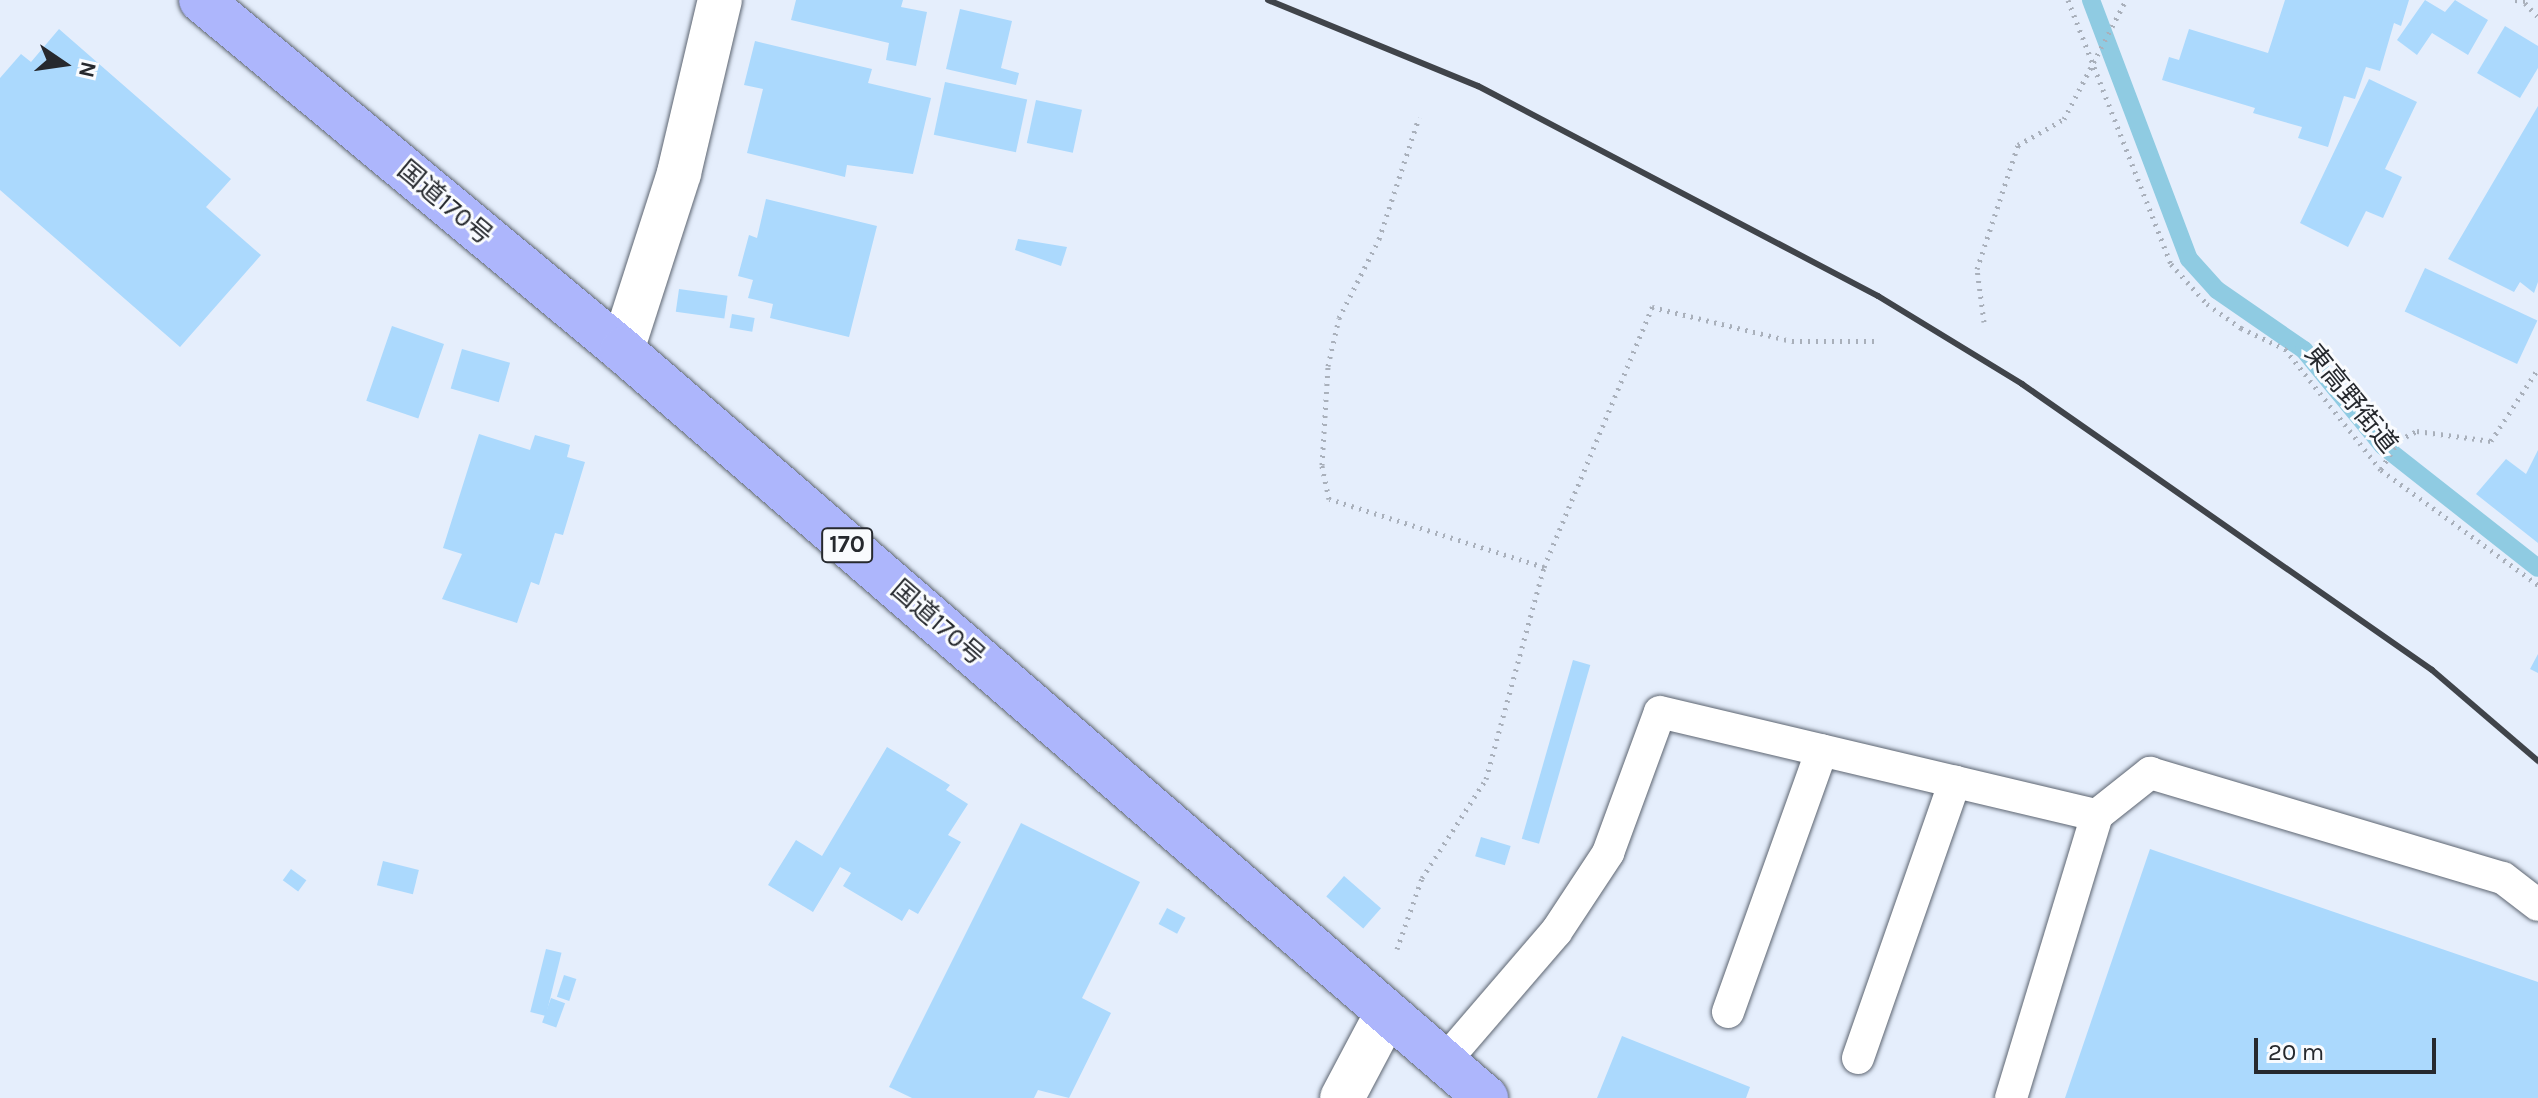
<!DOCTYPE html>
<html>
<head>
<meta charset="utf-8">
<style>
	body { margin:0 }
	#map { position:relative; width:2538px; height:1098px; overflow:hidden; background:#e5eefc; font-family:Karla,"Noto Sans JP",sans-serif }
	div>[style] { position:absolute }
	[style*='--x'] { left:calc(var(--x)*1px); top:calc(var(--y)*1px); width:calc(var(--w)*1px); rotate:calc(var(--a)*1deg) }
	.stream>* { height:18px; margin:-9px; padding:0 9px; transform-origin:9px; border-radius:9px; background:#8fcbe2 }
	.building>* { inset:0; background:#abd9fd; transform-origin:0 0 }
	.path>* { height:5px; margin-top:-2.5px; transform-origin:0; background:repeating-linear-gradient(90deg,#a9b0bb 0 2px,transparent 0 8px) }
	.roads { filter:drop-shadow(0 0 2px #5d6571) drop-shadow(0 0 2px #5d6571) }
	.lane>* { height:32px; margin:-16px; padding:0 16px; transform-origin:16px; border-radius:16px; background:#fff }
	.street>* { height:44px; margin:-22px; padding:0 22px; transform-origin:22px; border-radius:22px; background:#fff }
	.highway>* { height:44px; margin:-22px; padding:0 22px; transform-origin:22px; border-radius:22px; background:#adb6fc }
	.rail>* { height:6px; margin:-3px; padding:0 3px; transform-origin:3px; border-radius:3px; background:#40444a }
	span { translate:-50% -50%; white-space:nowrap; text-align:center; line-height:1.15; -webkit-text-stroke:6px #f9fbfe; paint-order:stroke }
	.shield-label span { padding:2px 6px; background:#f9fbfe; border:2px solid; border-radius:6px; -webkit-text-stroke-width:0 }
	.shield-label { font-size:24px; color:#26292e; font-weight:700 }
	.street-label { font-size:26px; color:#26292e }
	.north { position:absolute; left:24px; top:24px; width:80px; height:80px; -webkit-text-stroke:6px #f9fbfe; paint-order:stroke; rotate:103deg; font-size:22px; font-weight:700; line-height:32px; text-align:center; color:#26292e }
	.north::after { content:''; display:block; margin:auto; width:28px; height:36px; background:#26292e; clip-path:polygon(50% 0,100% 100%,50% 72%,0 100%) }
	.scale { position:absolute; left:2254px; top:1038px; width:182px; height:36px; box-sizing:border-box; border:4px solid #26292e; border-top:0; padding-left:10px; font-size:24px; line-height:28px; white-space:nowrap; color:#26292e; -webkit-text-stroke:6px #f9fbfe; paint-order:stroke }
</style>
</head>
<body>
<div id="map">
	<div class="stream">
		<i style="--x:2091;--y:0;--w:277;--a:69.3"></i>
		<i style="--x:2189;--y:259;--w:42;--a:47.9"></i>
		<i style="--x:2217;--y:290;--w:106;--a:34.6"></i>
		<i style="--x:2304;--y:350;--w:124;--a:50.5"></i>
		<i style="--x:2383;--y:446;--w:197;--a:38.2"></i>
	</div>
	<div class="building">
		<i style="clip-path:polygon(796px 0,903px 0,901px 7px,927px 12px,916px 66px,886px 60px,889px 43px,791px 20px)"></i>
		<i style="clip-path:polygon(2285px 0,2409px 0,2401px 26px,2394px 23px,2380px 71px,2366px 67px,2355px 99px,2344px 96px,2328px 147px,2298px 138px,2302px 127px,2253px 113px,2255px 108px,2162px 80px,2169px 57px,2179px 60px,2189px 29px,2268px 53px)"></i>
		<i style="clip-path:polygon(2425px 0,2445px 12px,2455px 0,2488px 20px,2468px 55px,2432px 33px,2417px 55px,2397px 40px)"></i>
		<i style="clip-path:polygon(960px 9px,1012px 21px,1001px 68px,1019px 73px,1016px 85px,946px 69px)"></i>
		<i style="clip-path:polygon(2505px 26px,2538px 46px,2538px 68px,2520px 98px,2477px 73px)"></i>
		<i style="clip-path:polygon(59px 29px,231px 179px,206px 207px,261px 255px,180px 347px,0 190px,0 78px,21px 54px,31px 62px)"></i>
		<i style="clip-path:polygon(755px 41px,872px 69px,868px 83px,931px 98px,913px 174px,847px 165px,845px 177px,747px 153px,763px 89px,744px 85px)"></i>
		<i style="clip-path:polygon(2369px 79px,2417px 102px,2385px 169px,2402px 177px,2383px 218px,2366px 211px,2348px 247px,2300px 223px)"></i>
		<i style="left:945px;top:82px;width:84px;height:54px;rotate:12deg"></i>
		<i style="left:1036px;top:100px;width:47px;height:44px;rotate:12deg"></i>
		<i style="clip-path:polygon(2538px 106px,2538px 282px,2534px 293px,2520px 282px,2514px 292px,2448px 259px)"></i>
		<i style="clip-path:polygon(766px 199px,877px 226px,849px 337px,770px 318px,773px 304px,748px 298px,753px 280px,738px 276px,749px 235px,757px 238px)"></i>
		<i style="clip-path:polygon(1018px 239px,1067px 247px,1061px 266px,1015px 250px)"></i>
		<i style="left:2425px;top:268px;width:124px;height:48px;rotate:25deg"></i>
		<i style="left:679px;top:289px;width:49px;height:23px;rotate:8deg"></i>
		<i style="left:732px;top:314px;width:23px;height:14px;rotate:10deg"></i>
		<i style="left:392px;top:326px;width:55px;height:79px;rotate:19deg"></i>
		<i style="left:462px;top:349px;width:50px;height:41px;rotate:16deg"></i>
		<i style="clip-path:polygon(479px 434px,530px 450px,535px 435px,570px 445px,567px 457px,585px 462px,563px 535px,555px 533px,539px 585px,531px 582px,517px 623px,442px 599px,462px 554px,443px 548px)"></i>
		<i style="clip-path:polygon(2538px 450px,2538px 543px,2476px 494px,2506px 459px,2526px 474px)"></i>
		<i style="clip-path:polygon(2538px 654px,2538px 673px,2530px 669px)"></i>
		<i style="left:1573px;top:660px;width:18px;height:186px;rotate:16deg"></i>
		<i style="clip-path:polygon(887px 747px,950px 785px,946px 790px,968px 804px,948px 835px,961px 842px,918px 914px,909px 909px,902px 921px,843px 886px,851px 873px,840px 867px,813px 912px,768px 885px,796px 840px,822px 856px)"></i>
		<i style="clip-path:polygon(1021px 823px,1140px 882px,1082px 998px,1111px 1013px,1069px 1098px,1038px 1090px,1034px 1098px,912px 1098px,889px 1087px)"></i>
		<i style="left:1481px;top:837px;width:31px;height:20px;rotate:17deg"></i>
		<i style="clip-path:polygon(2150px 849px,2538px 982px,2538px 1098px,2065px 1098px)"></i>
		<i style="left:383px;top:861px;width:37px;height:25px;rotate:14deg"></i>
		<i style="left:291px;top:869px;width:19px;height:14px;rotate:36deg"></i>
		<i style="left:1344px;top:876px;width:49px;height:27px;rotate:41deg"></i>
		<i style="left:1167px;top:908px;width:21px;height:18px;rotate:28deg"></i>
		<i style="left:546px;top:949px;width:16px;height:65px;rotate:14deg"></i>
		<i style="left:564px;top:975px;width:13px;height:23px;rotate:18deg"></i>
		<i style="left:551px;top:998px;width:15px;height:26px;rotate:20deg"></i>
		<i style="clip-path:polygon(1622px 1036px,1750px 1087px,1746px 1098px,1597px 1098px)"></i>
	</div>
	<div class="path">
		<i style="--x:2068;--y:0;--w:283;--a:68.7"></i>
		<i style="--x:2171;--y:264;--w:54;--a:48"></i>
		<i style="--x:2207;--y:304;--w:42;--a:35.2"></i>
		<i style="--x:2241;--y:328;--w:49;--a:25.5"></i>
		<i style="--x:2285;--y:349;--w:154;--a:51.6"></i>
		<i style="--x:2381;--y:470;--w:195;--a:36.2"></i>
		<i style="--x:2515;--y:0;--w:11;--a:5"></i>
		<i style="--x:2525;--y:3;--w:19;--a:47"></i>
		<i style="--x:1984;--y:322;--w:53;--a:-97.5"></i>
		<i style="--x:1977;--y:269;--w:131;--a:-71.7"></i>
		<i style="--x:2018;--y:145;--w:53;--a:-29.5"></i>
		<i style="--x:2064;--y:119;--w:134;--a:-62.5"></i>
		<i style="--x:2381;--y:469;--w:34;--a:-58"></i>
		<i style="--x:2399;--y:440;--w:20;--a:-27"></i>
		<i style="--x:2417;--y:431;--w:75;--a:7.7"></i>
		<i style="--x:2491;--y:441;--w:86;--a:-56.9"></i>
		<i style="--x:1544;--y:567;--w:282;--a:-67.4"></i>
		<i style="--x:1652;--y:307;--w:144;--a:13.7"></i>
		<i style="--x:1792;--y:341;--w:82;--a:0"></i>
		<i style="--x:1397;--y:949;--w:75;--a:-70.6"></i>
		<i style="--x:1422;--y:878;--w:118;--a:-57.1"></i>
		<i style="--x:1486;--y:779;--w:220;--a:-74.7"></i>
		<i style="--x:1544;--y:567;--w:225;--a:-162.4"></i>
		<i style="--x:1329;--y:499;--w:35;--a:-102"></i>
		<i style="--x:1322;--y:465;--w:99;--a:-86.5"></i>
		<i style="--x:1328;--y:366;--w:49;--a:-77.1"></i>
		<i style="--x:1339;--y:318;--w:89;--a:-63.1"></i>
		<i style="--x:1379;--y:239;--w:128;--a:-71.8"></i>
	</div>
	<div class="roads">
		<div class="lane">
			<i style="--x:1728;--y:1012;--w:278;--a:-70.3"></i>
			<i style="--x:1858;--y:1058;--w:293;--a:-70.7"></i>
			<i style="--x:1444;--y:1062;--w:172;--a:-49.3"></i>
			<i style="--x:1556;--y:932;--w:95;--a:-56.6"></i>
			<i style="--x:1608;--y:853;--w:150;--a:-69.8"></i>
			<i style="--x:1660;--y:712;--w:449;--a:13.3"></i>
			<i style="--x:2011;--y:1098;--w:296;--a:-73.1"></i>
			<i style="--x:2097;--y:815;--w:68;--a:-38.4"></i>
			<i style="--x:2150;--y:773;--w:368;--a:16.6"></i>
			<i style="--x:2503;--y:878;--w:44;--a:37.6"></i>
		</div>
		<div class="street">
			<i style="--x:622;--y:350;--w:186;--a:-72.1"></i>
			<i style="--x:679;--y:173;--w:178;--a:-76.7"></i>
			<i style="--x:1342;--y:1098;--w:96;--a:-62.1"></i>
		</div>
		<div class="highway">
			<i style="--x:201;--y:0;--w:547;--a:39.74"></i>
			<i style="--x:622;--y:350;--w:1143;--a:40.88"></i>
		</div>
	</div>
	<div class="rail">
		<i style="--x:1268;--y:0;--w:227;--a:22.3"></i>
		<i style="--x:1478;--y:86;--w:452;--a:27.7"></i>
		<i style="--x:1878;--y:296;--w:169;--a:31.4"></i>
		<i style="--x:2022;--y:384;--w:500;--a:34.9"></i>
		<i style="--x:2432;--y:670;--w:140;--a:40.6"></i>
	</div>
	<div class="shield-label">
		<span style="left:847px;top:545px">170</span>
	</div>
	<div class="street-label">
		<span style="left:445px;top:203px;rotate:40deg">国道170号</span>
		<span style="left:2351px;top:399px;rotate:51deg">東高野街道</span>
		<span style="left:938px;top:623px;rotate:41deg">国道170号</span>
	</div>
	<div class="north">N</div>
	<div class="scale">20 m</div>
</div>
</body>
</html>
